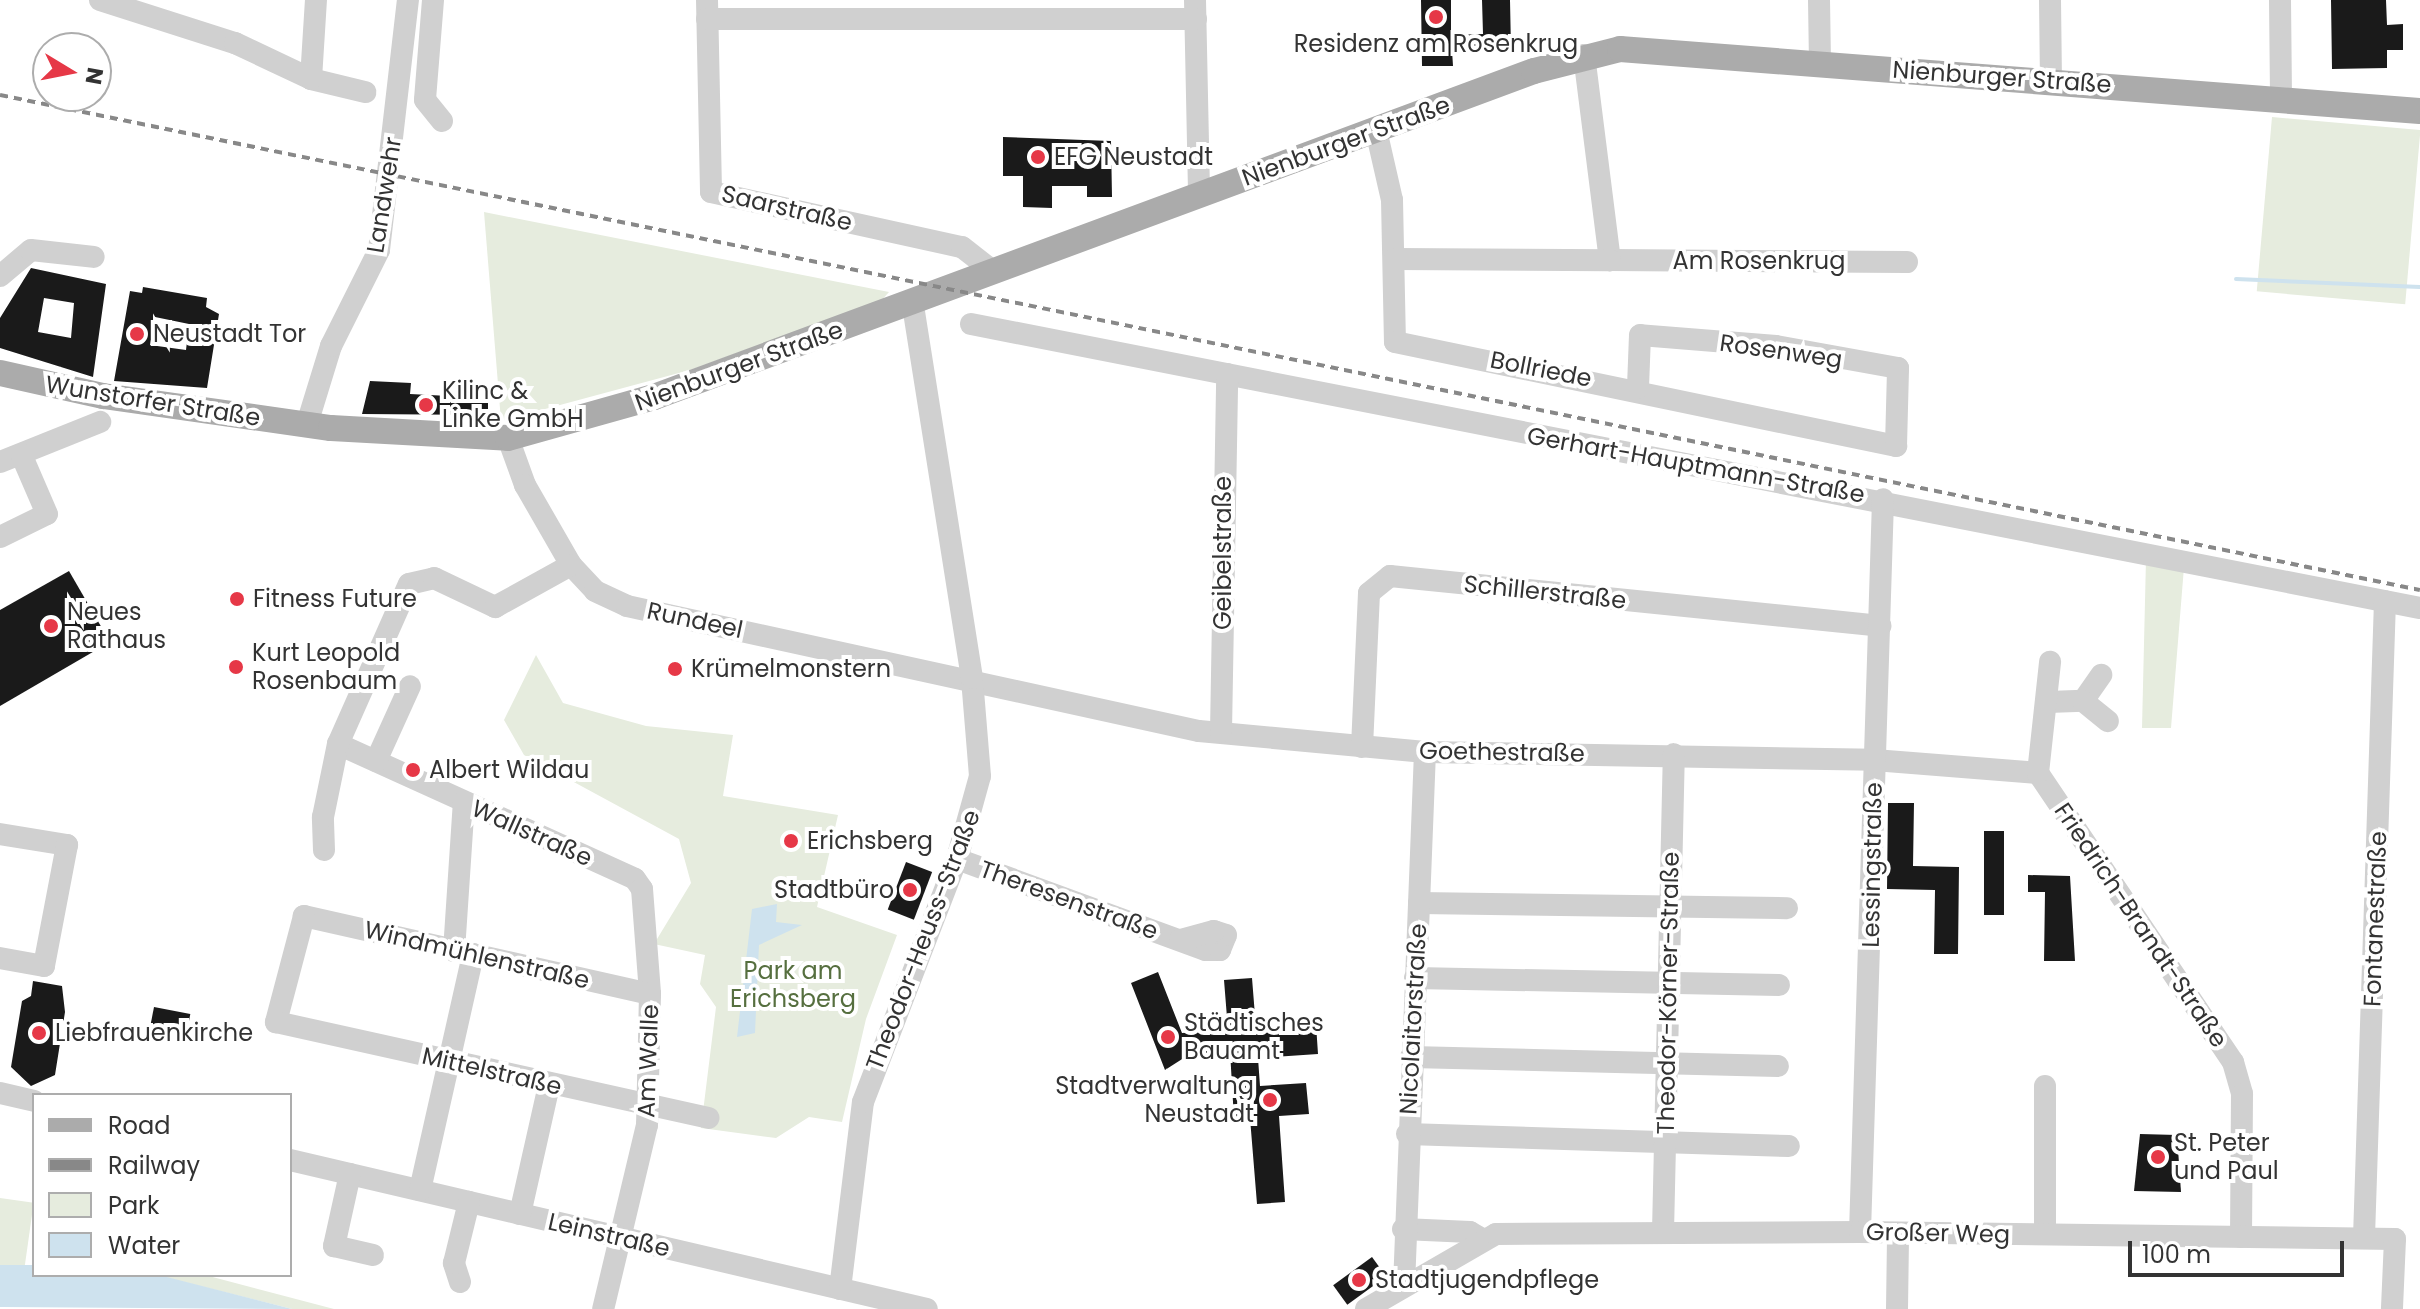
<!DOCTYPE html>
<html>
<head>
<meta charset="utf-8">
<style>
	body { margin:0 }
	#map { position:relative; width:2420px; height:1309px; overflow:hidden; background:#fff; font-family:Poppins,sans-serif }
	div>[style] { position:absolute }
	[style*='--x'] { left:calc(var(--x)*1px); top:calc(var(--y)*1px); width:calc(var(--w)*1px); rotate:calc(var(--a)*1deg) }
	.green>* { inset:0; background:#e6ecde; transform-origin:0 0 }
	.water>* { inset:0; background:#cee2ee }
	.stream>* { height:4px; margin:-2px; padding:0 2px; transform-origin:2px; border-radius:2px; background:#cee2ee }
	.building>* { inset:0; background:#1a1a1a; transform-origin:0 0 }
	.minor>* { height:22px; margin:-11px; padding:0 11px; transform-origin:11px; border-radius:11px; background:#d0d0d0 }
	.major>* { height:26px; margin:-13px; padding:0 13px; transform-origin:13px; border-radius:13px; background:#ababab }
	.rail>* { height:4px; margin-top:-2px; transform-origin:0; background:repeating-linear-gradient(90deg,#888 0 8px,transparent 0 14px) }
	.dots>* { width:22px; height:22px; translate:-50% -50%; box-sizing:border-box; border:4px solid #fff; border-radius:50% }
	span { translate:-50% -50%; white-space:nowrap; text-align:center; line-height:1.15; -webkit-text-stroke:8px #fff; paint-order:stroke }
	.poi-label { font-size:24px; color:#333 }
	.left { translate:0 -50%; text-align:left }
	.right { translate:-100% -50%; text-align:right }
	.street-label { font-size:24px; color:#333 }
	.park-label { font-size:24px; color:#566f3f }
	.legend { position:absolute; left:32px; top:1093px; width:260px; height:184px; box-sizing:border-box; background:#fff; border:2px solid #adadad; margin:0; padding:10px 14px; list-style:none; font-size:24px; color:#333 }
	.legend li { display:flex; align-items:center; gap:16px; height:40px }
	.legend b { width:40px; border:2px solid #adadad }
	.north { position:absolute; left:32px; top:32px; width:80px; height:80px; box-sizing:border-box; background:#fff; border:2px solid #adadad; border-radius:50%; rotate:100deg; font-size:22px; font-weight:700; line-height:32px; text-align:center; color:#333 }
	.north::after { content:''; display:block; margin:auto; width:28px; height:36px; background:#e63847; clip-path:polygon(50% 0,100% 100%,50% 72%,0 100%) }
	.scale { position:absolute; left:2128px; top:1241px; width:216px; height:36px; box-sizing:border-box; border:4px solid #333; border-top:0; padding-left:10px; font-size:24px; line-height:28px; white-space:nowrap; color:#333; -webkit-text-stroke:6px #fff; paint-order:stroke }
</style>
</head>
<body>
<div id="map">
	<div class="green">
		<i style="left:2272px;top:117px;width:149px;height:175px;rotate:5deg"></i>
		<i style="clip-path:polygon(484px 212px,889px 292px,881px 301px,690px 370px,501px 421px)"></i>
		<i style="clip-path:polygon(2146px 559px,2184px 567px,2171px 728px,2142px 728px)"></i>
		<i style="clip-path:polygon(536px 655px,563px 703px,646px 726px,733px 735px,723px 796px,838px 815px,817px 907px,897px 935px,866px 1019px,842px 1122px,809px 1117px,776px 1138px,701px 1128px,716px 1007px,700px 984px,705px 955px,654px 944px,691px 883px,679px 839px,524px 755px,504px 720px)"></i>
		<i style="left:0;top:1198px;width:34px;height:67px;rotate:8deg"></i>
		<i style="clip-path:polygon(156px 1275px,205px 1275px,334px 1309px,292px 1309px)"></i>
	</div>
	<div class="water">
		<i style="clip-path:polygon(777px 904px,776px 922px,802px 925px,759px 945px,755px 1033px,737px 1037px,752px 909px)"></i>
		<i style="clip-path:polygon(0 1265px,34px 1265px,34px 1275px,159px 1275px,292px 1309px,0 1307px)"></i>
	</div>
	<div class="stream">
		<i style="--x:2236;--y:279;--w:184;--a:2.5"></i>
	</div>
	<div class="building">
		<i style="clip-path:polygon(1421px 0,1451px 0,1451px 35px,1483px 34px,1482px 0,1510px 0,1511px 49px,1452px 50px,1453px 66px,1422px 66px)"></i>
		<i style="clip-path:polygon(2331px 0,2386px 0,2387px 25px,2403px 24px,2403px 50px,2387px 50px,2387px 68px,2332px 69px)"></i>
		<i style="clip-path:polygon(1003px 137px,1111px 141px,1112px 197px,1087px 197px,1087px 186px,1052px 186px,1052px 208px,1023px 207px,1023px 176px,1003px 176px)"></i>
		<i style="clip-path:polygon(evenodd,31px 268px,106px 284px,93px 377px,0 348px,0 318px,31px 268px,44px 298px,74px 303px,71px 338px,38px 332px,44px 298px)"></i>
		<i style="clip-path:polygon(evenodd,143px 287px,207px 298px,206px 307px,219px 314px,207px 388px,114px 381px,130px 291px,142px 293px,143px 287px,155px 317px,189px 324px,186px 350px,150px 345px,155px 317px)"></i>
		<i style="clip-path:polygon(370px 381px,411px 383px,410px 394px,488px 398px,488px 415px,362px 414px)"></i>
		<i style="clip-path:polygon(69px 571px,110px 642px,0 706px,0 610px)"></i>
		<i style="clip-path:polygon(1888px 803px,1914px 803px,1913px 866px,1959px 867px,1958px 954px,1934px 954px,1935px 890px,1887px 889px)"></i>
		<i style="left:1984px;top:831px;width:20px;height:84px"></i>
		<i style="left:906px;top:862px;width:28px;height:51px;rotate:21deg"></i>
		<i style="clip-path:polygon(2028px 875px,2070px 876px,2075px 961px,2044px 961px,2045px 892px,2028px 892px)"></i>
		<i style="clip-path:polygon(1158px 972px,1182px 1033px,1228px 1030px,1224px 980px,1252px 978px,1256px 1028px,1316px 1024px,1318px 1054px,1258px 1058px,1260px 1086px,1306px 1083px,1309px 1114px,1279px 1116px,1285px 1202px,1257px 1204px,1250px 1118px,1234px 1119px,1230px 1051px,1190px 1054px,1165px 1070px,1131px 983px)"></i>
		<i style="clip-path:polygon(33px 981px,62px 986px,65px 1012px,55px 1075px,31px 1086px,11px 1067px,22px 1001px,31px 996px)"></i>
		<i style="left:154px;top:1007px;width:37px;height:28px;rotate:11deg"></i>
		<i style="clip-path:polygon(2140px 1134px,2177px 1135px,2181px 1192px,2134px 1191px)"></i>
		<i style="left:1372px;top:1257px;width:24px;height:48px;rotate:54deg"></i>
	</div>
	<div class="minor">
		<i style="--x:100;--y:0;--w:142;--a:17.7"></i>
		<i style="--x:235;--y:43;--w:84;--a:25.3"></i>
		<i style="--x:311;--y:79;--w:56;--a:13.5"></i>
		<i style="--x:433;--y:0;--w:100;--a:94.6"></i>
		<i style="--x:425;--y:100;--w:27;--a:51"></i>
		<i style="--x:707;--y:0;--w:192;--a:88.8"></i>
		<i style="--x:711;--y:192;--w:257;--a:12.4"></i>
		<i style="--x:962;--y:247;--w:39;--a:38"></i>
		<i style="--x:1195;--y:0;--w:196;--a:88.8"></i>
		<i style="--x:1819;--y:0;--w:62;--a:89.1"></i>
		<i style="--x:2050;--y:0;--w:80;--a:89.3"></i>
		<i style="--x:2280;--y:0;--w:100;--a:89.4"></i>
		<i style="--x:707;--y:19;--w:489;--a:0"></i>
		<i style="--x:1584;--y:55;--w:207;--a:82.8"></i>
		<i style="--x:1610;--y:260;--w:297;--a:0.4"></i>
		<i style="--x:311;--y:79;--w:79;--a:-86.4"></i>
		<i style="--x:1376;--y:130;--w:72;--a:77.1"></i>
		<i style="--x:1392;--y:200;--w:142;--a:88.8"></i>
		<i style="--x:1395;--y:342;--w:512;--a:11.73"></i>
		<i style="--x:1896;--y:446;--w:78;--a:-88.5"></i>
		<i style="--x:1898;--y:368;--w:124;--a:-169.8"></i>
		<i style="--x:1776;--y:346;--w:136;--a:-175.4"></i>
		<i style="--x:1640;--y:335;--w:53;--a:92.2"></i>
		<i style="--x:1395;--y:259;--w:215;--a:0.3"></i>
		<i style="--x:0;--y:276;--w:40;--a:-40"></i>
		<i style="--x:31;--y:250;--w:63;--a:6.3"></i>
		<i style="--x:971;--y:324;--w:1477;--a:11.09"></i>
		<i style="--x:307;--y:424;--w:82;--a:-72.9"></i>
		<i style="--x:331;--y:346;--w:107;--a:-63.4"></i>
		<i style="--x:379;--y:250;--w:252;--a:-83.4"></i>
		<i style="--x:508;--y:438;--w:50;--a:70.1"></i>
		<i style="--x:525;--y:485;--w:92;--a:60.1"></i>
		<i style="--x:571;--y:565;--w:35;--a:47"></i>
		<i style="--x:595;--y:591;--w:35;--a:25"></i>
		<i style="--x:627;--y:606;--w:585;--a:12.33"></i>
		<i style="--x:1199;--y:731;--w:227;--a:5.3"></i>
		<i style="--x:1425;--y:752;--w:449;--a:1"></i>
		<i style="--x:1874;--y:760;--w:165;--a:4.5"></i>
		<i style="--x:0;--y:462;--w:108;--a:-21.8"></i>
		<i style="--x:0;--y:537;--w:52;--a:-26.1"></i>
		<i style="--x:47;--y:514;--w:65;--a:-113.4"></i>
		<i style="--x:2083;--y:701;--w:32;--a:-55"></i>
		<i style="--x:2048;--y:702;--w:35;--a:-2"></i>
		<i style="--x:2083;--y:701;--w:32;--a:39"></i>
		<i style="--x:1221;--y:732;--w:358;--a:-89"></i>
		<i style="--x:338;--y:744;--w:326;--a:24.4"></i>
		<i style="--x:635;--y:879;--w:12;--a:55"></i>
		<i style="--x:642;--y:889;--w:105;--a:85.6"></i>
		<i style="--x:650;--y:994;--w:131;--a:91.3"></i>
		<i style="--x:647;--y:1125;--w:189;--a:103.4"></i>
		<i style="--x:1362;--y:747;--w:154;--a:-87.4"></i>
		<i style="--x:1369;--y:593;--w:27;--a:-39"></i>
		<i style="--x:1390;--y:576;--w:493;--a:5.8"></i>
		<i style="--x:376;--y:761;--w:82;--a:-65.6"></i>
		<i style="--x:2038;--y:773;--w:349;--a:56"></i>
		<i style="--x:2233;--y:1062;--w:33;--a:74"></i>
		<i style="--x:2242;--y:1094;--w:143;--a:90.4"></i>
		<i style="--x:2038;--y:773;--w:112;--a:-83.8"></i>
		<i style="--x:0;--y:834;--w:68;--a:9.3"></i>
		<i style="--x:67;--y:845;--w:123;--a:100.8"></i>
		<i style="--x:44;--y:966;--w:45;--a:-169.7"></i>
		<i style="--x:324;--y:850;--w:33;--a:-92"></i>
		<i style="--x:323;--y:817;--w:75;--a:-78.4"></i>
		<i style="--x:338;--y:744;--w:175;--a:-66.1"></i>
		<i style="--x:409;--y:584;--w:26;--a:-13"></i>
		<i style="--x:434;--y:578;--w:68;--a:25.4"></i>
		<i style="--x:495;--y:607;--w:87;--a:-28.9"></i>
		<i style="--x:957;--y:859;--w:265;--a:20.1"></i>
		<i style="--x:1206;--y:950;--w:14;--a:0"></i>
		<i style="--x:1220;--y:950;--w:16;--a:-68"></i>
		<i style="--x:1226;--y:935;--w:13;--a:-162"></i>
		<i style="--x:1214;--y:931;--w:35;--a:165"></i>
		<i style="--x:1419;--y:903;--w:368;--a:0.8"></i>
		<i style="--x:454;--y:951;--w:149;--a:-86.2"></i>
		<i style="--x:1415;--y:978;--w:364;--a:1.1"></i>
		<i style="--x:650;--y:994;--w:355;--a:-167.3"></i>
		<i style="--x:304;--y:916;--w:110;--a:104.8"></i>
		<i style="--x:276;--y:1022;--w:443;--a:12.5"></i>
		<i style="--x:1411;--y:1057;--w:367;--a:1.4"></i>
		<i style="--x:0;--y:1093;--w:35;--a:13"></i>
		<i style="--x:1407;--y:1134;--w:382;--a:1.8"></i>
		<i style="--x:290;--y:1160;--w:654;--a:13.17"></i>
		<i style="--x:350;--y:1174;--w:74;--a:102.5"></i>
		<i style="--x:334;--y:1246;--w:40;--a:13"></i>
		<i style="--x:420;--y:1190;--w:242;--a:-77.3"></i>
		<i style="--x:520;--y:1214;--w:132;--a:-77.3"></i>
		<i style="--x:1403;--y:1229;--w:67;--a:2.6"></i>
		<i style="--x:1470;--y:1232;--w:14;--a:30"></i>
		<i style="--x:1663;--y:1232;--w:478;--a:-88.7"></i>
		<i style="--x:1860;--y:1232;--w:733;--a:-88.2"></i>
		<i style="--x:2045;--y:1234;--w:148;--a:-90"></i>
		<i style="--x:2364;--y:1237;--w:636;--a:-88.11"></i>
		<i style="--x:460;--y:1282;--w:20;--a:-108"></i>
		<i style="--x:454;--y:1263;--w:63;--a:-76.2"></i>
		<i style="--x:1404;--y:1286;--w:534;--a:-87.75"></i>
		<i style="--x:840;--y:1289;--w:188;--a:-83"></i>
		<i style="--x:863;--y:1102;--w:261;--a:-68.9"></i>
		<i style="--x:957;--y:859;--w:86;--a:-74.5"></i>
		<i style="--x:980;--y:776;--w:98;--a:-94.7"></i>
		<i style="--x:972;--y:678;--w:379;--a:-99"></i>
		<i style="--x:1366;--y:1309;--w:150;--a:-30"></i>
		<i style="--x:1496;--y:1234;--w:364;--a:-0.3"></i>
		<i style="--x:1860;--y:1232;--w:535;--a:0.75"></i>
		<i style="--x:2395;--y:1239;--w:70;--a:92.5"></i>
		<i style="--x:1897;--y:1309;--w:76;--a:-89.2"></i>
	</div>
	<div class="major">
		<i style="--x:0;--y:373;--w:106;--a:12.6"></i>
		<i style="--x:103;--y:396;--w:230;--a:8"></i>
		<i style="--x:331;--y:428;--w:177;--a:3.2"></i>
		<i style="--x:508;--y:438;--w:152;--a:-15.7"></i>
		<i style="--x:654;--y:397;--w:938;--a:-20.33"></i>
		<i style="--x:1534;--y:71;--w:89;--a:-14.3"></i>
		<i style="--x:1620;--y:49;--w:802;--a:4.43"></i>
	</div>
	<div class="rail">
		<i style="--x:0;--y:95;--w:2470;--a:11.56"></i>
	</div>
	<div class="dots">
		<i style="left:1436px;top:17px;background:#e63847"></i>
		<i style="left:1038px;top:157px;background:#e63847"></i>
		<i style="left:137px;top:334px;background:#e63847"></i>
		<i style="left:426px;top:405px;background:#e63847"></i>
		<i style="left:237px;top:599px;background:#e63847"></i>
		<i style="left:51px;top:626px;background:#e63847"></i>
		<i style="left:236px;top:667px;background:#e63847"></i>
		<i style="left:675px;top:669px;background:#e63847"></i>
		<i style="left:413px;top:770px;background:#e63847"></i>
		<i style="left:791px;top:841px;background:#e63847"></i>
		<i style="left:910px;top:890px;background:#e63847"></i>
		<i style="left:39px;top:1033px;background:#e63847"></i>
		<i style="left:1168px;top:1037px;background:#e63847"></i>
		<i style="left:1270px;top:1100px;background:#e63847"></i>
		<i style="left:2158px;top:1157px;background:#e63847"></i>
		<i style="left:1359px;top:1280px;background:#e63847"></i>
	</div>
	<div class="poi-label">
		<span style="left:1436px;top:44px">Residenz am Rosenkrug</span>
		<span class="left" style="left:1054px;top:157px">EFG Neustadt</span>
		<span class="left" style="left:153px;top:334px">Neustadt Tor</span>
		<span class="left" style="left:442px;top:405px">Kilinc &amp;<br>Linke GmbH</span>
		<span class="left" style="left:253px;top:599px">Fitness Future</span>
		<span class="left" style="left:67px;top:626px">Neues<br>Rathaus</span>
		<span class="left" style="left:252px;top:667px">Kurt Leopold<br>Rosenbaum</span>
		<span class="left" style="left:691px;top:669px">Krümelmonstern</span>
		<span class="left" style="left:429px;top:770px">Albert Wildau</span>
		<span class="left" style="left:807px;top:841px">Erichsberg</span>
		<span class="right" style="left:894px;top:890px">Stadtbüro</span>
		<span class="left" style="left:1184px;top:1037px">Städtisches<br>Bauamt</span>
		<span class="left" style="left:55px;top:1033px">Liebfrauenkirche</span>
		<span class="right" style="left:1254px;top:1100px">Stadtverwaltung<br>Neustadt</span>
		<span class="left" style="left:2174px;top:1157px">St. Peter<br>und Paul</span>
		<span class="left" style="left:1375px;top:1280px">Stadtjugendpflege</span>
	</div>
	<div class="street-label">
		<span style="left:2002px;top:77px;rotate:4deg">Nienburger Straße</span>
		<span style="left:1346px;top:141px;rotate:-20deg">Nienburger Straße</span>
		<span style="left:384px;top:195px;rotate:-81deg">Landwehr</span>
		<span style="left:787px;top:208px;rotate:13deg">Saarstraße</span>
		<span style="left:1759px;top:261px">Am Rosenkrug</span>
		<span style="left:1781px;top:351px;rotate:8deg">Rosenweg</span>
		<span style="left:739px;top:366px;rotate:-20deg">Nienburger Straße</span>
		<span style="left:1541px;top:369px;rotate:11deg">Bollriede</span>
		<span style="left:153px;top:401px;rotate:9deg">Wunstorfer Straße</span>
		<span style="left:1696px;top:465px;rotate:10deg">Gerhart-Hauptmann-Straße</span>
		<span style="left:1223px;top:553px;rotate:-90deg">Geibelstraße</span>
		<span style="left:1545px;top:592px;rotate:6deg">Schillerstraße</span>
		<span style="left:695px;top:620px;rotate:12deg">Rundeel</span>
		<span style="left:1502px;top:752px;rotate:1deg">Goethestraße</span>
		<span style="left:532px;top:833px;rotate:24deg">Wallstraße</span>
		<span style="left:1872px;top:865px;rotate:-89deg">Lessingstraße</span>
		<span style="left:1069px;top:900px;rotate:20deg">Theresenstraße</span>
		<span style="left:2375px;top:919px;rotate:-88deg">Fontanestraße</span>
		<span style="left:2141px;top:925px;rotate:56deg">Friedrich-Brandt-Straße</span>
		<span style="left:923px;top:940px;rotate:-69deg">Theodor-Heuss-Straße</span>
		<span style="left:477px;top:955px;rotate:13deg">Windmühlenstraße</span>
		<span style="left:1668px;top:993px;rotate:-89deg">Theodor-Körner-Straße</span>
		<span style="left:1413px;top:1019px;rotate:-87deg">Nicolaitorstraße</span>
		<span style="left:648px;top:1061px;rotate:-88deg">Am Walle</span>
		<span style="left:492px;top:1071px;rotate:13deg">Mittelstraße</span>
		<span style="left:1938px;top:1233px;rotate:1deg">Großer Weg</span>
		<span style="left:609px;top:1235px;rotate:13deg">Leinstraße</span>
	</div>
	<div class="park-label">
		<span style="left:793px;top:985px">Park am<br>Erichsberg</span>
	</div>
	<ul class="legend">
	<li><b style="height:10px;background:#ababab"></b>Road</li>
	<li><b style="height:10px;background:#888"></b>Railway</li>
	<li><b style="height:22px;background:#e6ecde"></b>Park</li>
	<li><b style="height:22px;background:#cee2ee"></b>Water</li>
	</ul>
	<div class="north">N</div>
	<div class="scale">100 m</div>
</div>
</body>
</html>
